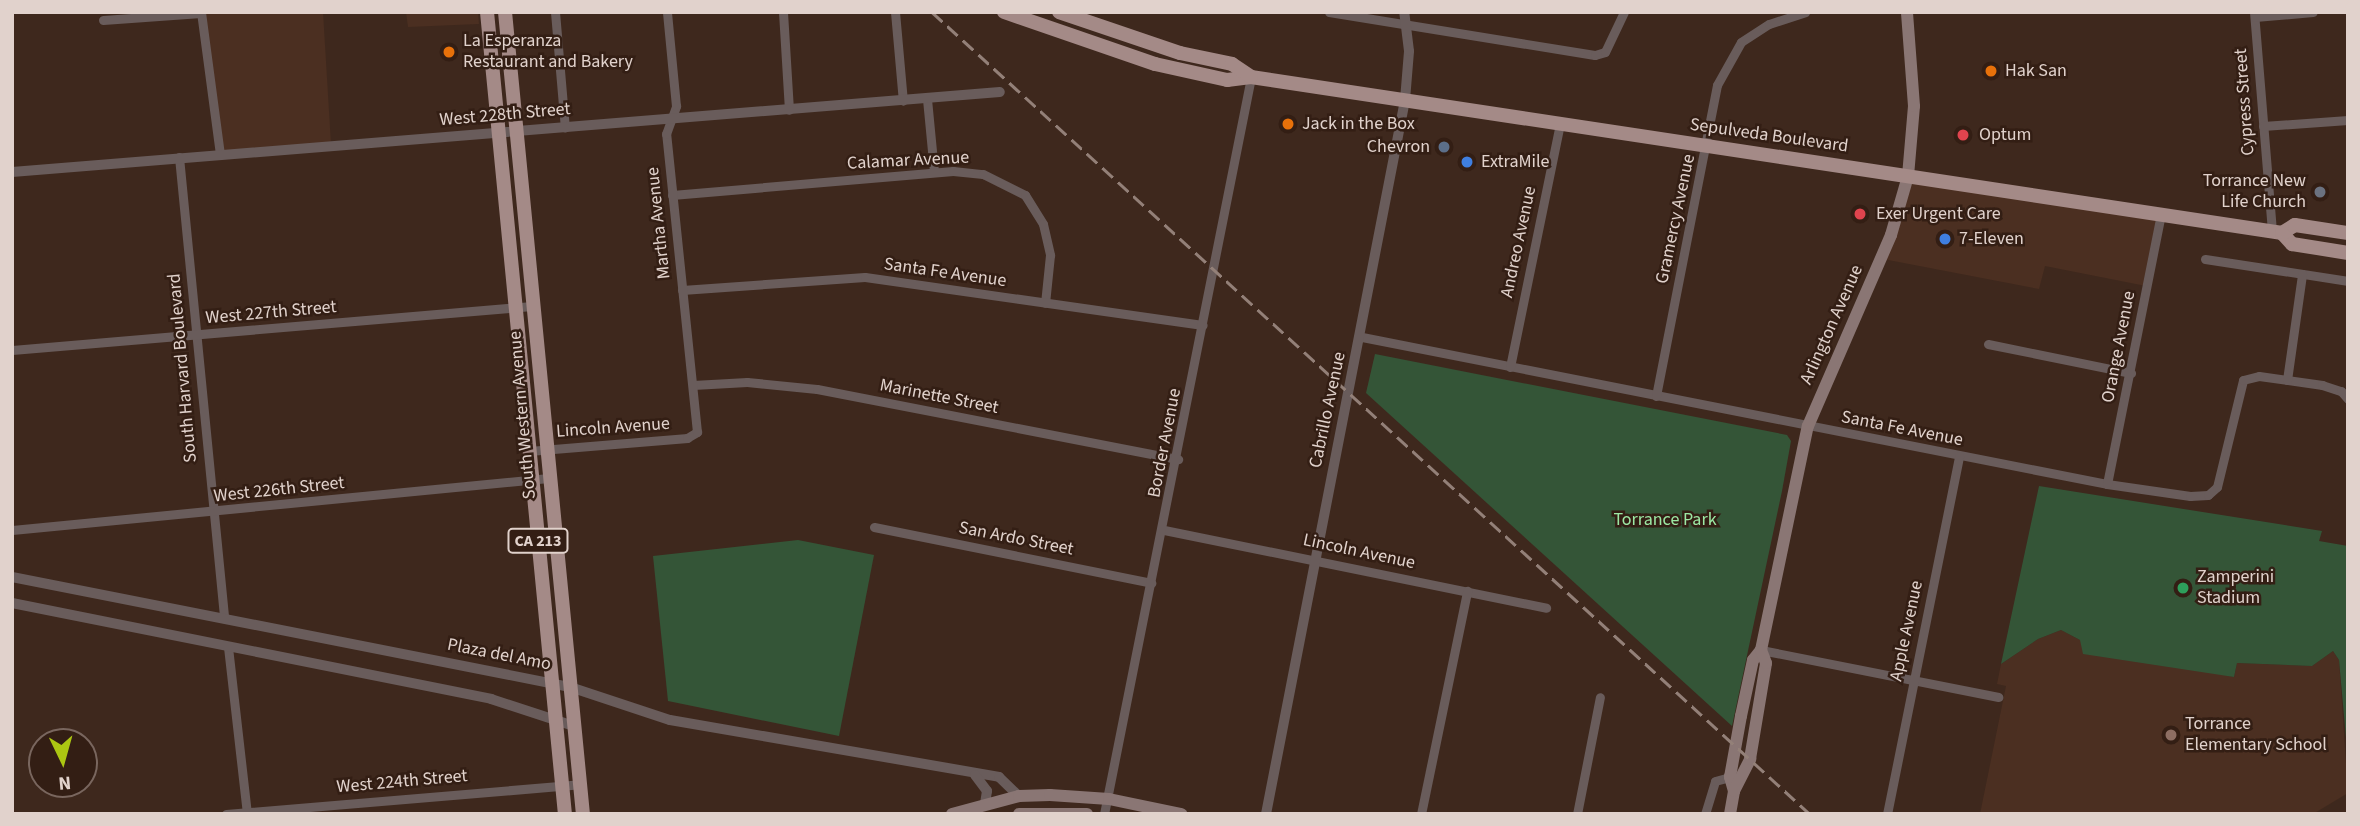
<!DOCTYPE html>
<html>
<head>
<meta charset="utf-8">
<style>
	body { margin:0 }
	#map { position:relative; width:2360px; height:826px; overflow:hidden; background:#3e281d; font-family:"Source Sans 3",sans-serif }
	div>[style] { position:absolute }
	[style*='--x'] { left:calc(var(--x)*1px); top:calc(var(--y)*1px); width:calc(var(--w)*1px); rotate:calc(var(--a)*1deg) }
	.built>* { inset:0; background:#4b2f21 }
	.green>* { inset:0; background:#345537 }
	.minor>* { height:9px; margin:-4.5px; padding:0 4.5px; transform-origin:4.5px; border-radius:4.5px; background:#695c5b }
	.tertiary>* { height:10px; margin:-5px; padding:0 5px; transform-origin:5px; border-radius:5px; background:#695c5b }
	.secondary>* { height:12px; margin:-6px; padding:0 6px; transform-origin:6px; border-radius:6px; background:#8a7674 }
	.primary>* { height:14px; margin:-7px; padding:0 7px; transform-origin:7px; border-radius:7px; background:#a48a87 }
	.rail>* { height:2.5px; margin-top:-1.25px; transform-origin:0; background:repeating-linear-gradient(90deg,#938078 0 14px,transparent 0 21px) }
	.dots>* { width:19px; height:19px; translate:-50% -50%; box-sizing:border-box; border:4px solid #331e14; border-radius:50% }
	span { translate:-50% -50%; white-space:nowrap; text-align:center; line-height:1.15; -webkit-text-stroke:5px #331e14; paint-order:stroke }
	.shield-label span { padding:2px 5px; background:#331e14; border:2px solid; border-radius:5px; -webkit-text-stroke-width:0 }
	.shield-label { font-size:16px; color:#e1d2cc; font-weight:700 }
	.poi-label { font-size:18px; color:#e1d2cc }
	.left { translate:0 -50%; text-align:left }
	.right { translate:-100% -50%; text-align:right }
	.street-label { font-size:18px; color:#e1d2cc }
	.park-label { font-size:18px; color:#9ce8a4 }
	.frame { position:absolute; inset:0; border:14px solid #e1d2cc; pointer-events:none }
	.north { position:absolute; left:28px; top:728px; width:70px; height:70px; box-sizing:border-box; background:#331e14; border:2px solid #79665e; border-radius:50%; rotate:175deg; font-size:19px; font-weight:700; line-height:28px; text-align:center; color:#e1d2cc }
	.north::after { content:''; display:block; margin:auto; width:24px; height:32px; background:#acc612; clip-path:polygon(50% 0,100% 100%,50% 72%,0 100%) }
</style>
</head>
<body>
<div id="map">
	<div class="built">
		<i style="clip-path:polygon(202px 12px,323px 12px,331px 144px,221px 152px)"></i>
		<i style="clip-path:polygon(406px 12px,478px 12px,479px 24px,408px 27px)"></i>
		<i style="clip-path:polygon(1909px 178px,2159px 218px,2146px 286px,2045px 266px,2039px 289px,1883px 259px)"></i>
		<i style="clip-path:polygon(2061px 630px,2080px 640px,2234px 677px,2237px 663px,2312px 666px,2333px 651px,2339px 660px,2348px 793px,2313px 814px,1980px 814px,2006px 686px,1997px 684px,2001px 664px,2038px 639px)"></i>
	</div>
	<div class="green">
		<i style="clip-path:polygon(1375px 354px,1787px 435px,1791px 441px,1782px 491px,1732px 726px,1366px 393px)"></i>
		<i style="clip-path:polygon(2039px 486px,2322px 531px,2319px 541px,2348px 546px,2348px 760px,2339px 660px,2333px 651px,2312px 666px,2237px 663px,2234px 677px,2083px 654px,2080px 640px,2061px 630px,2038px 639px,2001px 664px)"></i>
		<i style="clip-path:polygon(798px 540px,874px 555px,839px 736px,668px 701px,653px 556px)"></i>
	</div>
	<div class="minor">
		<i style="--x:201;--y:12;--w:143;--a:82.4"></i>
		<i style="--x:555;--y:12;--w:116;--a:85.1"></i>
		<i style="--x:783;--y:12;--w:98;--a:86.5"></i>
		<i style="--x:895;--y:12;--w:89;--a:84.9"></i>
		<i style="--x:1329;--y:12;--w:269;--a:9.2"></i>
		<i style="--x:1595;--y:55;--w:10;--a:-17"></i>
		<i style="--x:1605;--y:52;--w:44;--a:-64.6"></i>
		<i style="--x:2254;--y:12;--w:220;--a:85.3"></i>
		<i style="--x:2255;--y:17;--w:58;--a:-4.9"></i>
		<i style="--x:103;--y:20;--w:98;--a:-4.1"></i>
		<i style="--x:927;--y:99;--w:73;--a:84.5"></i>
		<i style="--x:2263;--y:126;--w:85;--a:-4"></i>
		<i style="--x:179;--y:157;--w:462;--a:84.4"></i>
		<i style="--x:672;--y:195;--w:282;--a:-4.9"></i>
		<i style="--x:953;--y:171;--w:30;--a:6"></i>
		<i style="--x:983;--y:174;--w:47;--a:26.6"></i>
		<i style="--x:1025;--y:195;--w:34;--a:58"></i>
		<i style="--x:1043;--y:224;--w:32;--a:77"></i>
		<i style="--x:1050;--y:255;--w:48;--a:95.9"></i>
		<i style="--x:2205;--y:259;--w:145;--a:8.7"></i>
		<i style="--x:682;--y:290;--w:183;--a:-4.1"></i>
		<i style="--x:865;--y:277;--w:341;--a:8.1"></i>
		<i style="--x:1362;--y:337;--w:759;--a:11.16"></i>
		<i style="--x:2107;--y:484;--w:84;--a:8.2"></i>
		<i style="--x:2190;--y:496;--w:18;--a:-3"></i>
		<i style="--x:2208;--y:495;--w:12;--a:-42"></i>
		<i style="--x:2217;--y:487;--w:110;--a:-76.3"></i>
		<i style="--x:2243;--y:380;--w:16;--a:-14"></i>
		<i style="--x:2259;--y:376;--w:64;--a:8.1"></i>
		<i style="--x:2322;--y:385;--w:20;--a:18"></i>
		<i style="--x:2341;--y:391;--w:11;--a:49"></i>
		<i style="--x:1988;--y:344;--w:146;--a:11.5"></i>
		<i style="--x:12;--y:350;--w:522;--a:-4.84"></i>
		<i style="--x:1510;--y:367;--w:248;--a:-78.4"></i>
		<i style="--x:2287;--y:380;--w:107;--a:-81.9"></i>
		<i style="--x:693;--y:385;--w:54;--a:-3.2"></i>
		<i style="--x:747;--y:382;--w:70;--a:5.7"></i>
		<i style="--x:817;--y:389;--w:368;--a:11"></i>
		<i style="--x:1656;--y:396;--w:317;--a:-78.9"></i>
		<i style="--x:1717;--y:85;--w:49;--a:-60.8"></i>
		<i style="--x:1741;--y:42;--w:33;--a:-33"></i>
		<i style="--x:1769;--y:24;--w:38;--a:-18"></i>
		<i style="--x:529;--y:451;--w:159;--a:-4.7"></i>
		<i style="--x:687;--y:438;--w:12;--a:-31"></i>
		<i style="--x:697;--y:432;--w:300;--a:-95.9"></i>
		<i style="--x:666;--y:134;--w:30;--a:-70"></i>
		<i style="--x:676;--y:106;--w:94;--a:-95.5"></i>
		<i style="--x:2107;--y:484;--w:275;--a:-78.7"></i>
		<i style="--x:874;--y:527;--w:283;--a:11.4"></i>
		<i style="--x:12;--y:530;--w:539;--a:-5.54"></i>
		<i style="--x:1164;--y:530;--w:390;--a:11.5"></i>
		<i style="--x:228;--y:647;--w:168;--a:83.5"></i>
		<i style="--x:1761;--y:650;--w:242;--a:11.2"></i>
		<i style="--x:226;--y:814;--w:355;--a:-4.8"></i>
		<i style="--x:1104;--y:814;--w:752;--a:-78.72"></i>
		<i style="--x:1421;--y:814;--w:228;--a:-78.3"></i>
		<i style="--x:1577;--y:814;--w:119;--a:-78.9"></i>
		<i style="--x:1705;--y:814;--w:34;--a:-73"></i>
		<i style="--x:1715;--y:781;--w:16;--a:-15"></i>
		<i style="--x:1887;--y:814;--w:365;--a:-78.6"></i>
	</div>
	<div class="tertiary">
		<i style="--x:12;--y:172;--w:991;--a:-4.63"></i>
		<i style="--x:12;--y:577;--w:569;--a:11.15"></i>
		<i style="--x:570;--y:687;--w:105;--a:18.3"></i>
		<i style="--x:670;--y:720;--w:334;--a:9.8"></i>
		<i style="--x:999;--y:777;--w:28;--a:44"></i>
		<i style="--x:12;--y:603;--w:489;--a:11.3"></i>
		<i style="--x:491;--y:699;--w:87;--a:18"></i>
		<i style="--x:975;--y:775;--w:20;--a:53"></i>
		<i style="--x:987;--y:791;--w:12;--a:99"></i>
		<i style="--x:1266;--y:814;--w:727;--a:-78.98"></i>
		<i style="--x:1405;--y:100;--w:49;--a:-85.3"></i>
		<i style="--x:1409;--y:51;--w:39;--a:-97"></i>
	</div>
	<div class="secondary">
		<i style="--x:1734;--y:791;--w:15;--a:-106"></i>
		<i style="--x:1730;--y:777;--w:62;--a:-79.8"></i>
		<i style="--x:1741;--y:716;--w:57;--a:-77.9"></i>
		<i style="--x:1753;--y:660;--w:13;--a:-51"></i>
		<i style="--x:1761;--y:650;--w:229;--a:-78.2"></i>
		<i style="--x:1808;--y:426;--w:208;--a:-66.5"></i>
		<i style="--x:1891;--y:235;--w:61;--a:-73.9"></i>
		<i style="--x:1908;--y:176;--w:70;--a:-85.1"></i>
		<i style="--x:1914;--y:106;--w:94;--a:-94.3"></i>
		<i style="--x:952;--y:814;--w:69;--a:-15"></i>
		<i style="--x:1019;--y:796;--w:31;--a:-2"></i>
		<i style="--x:1050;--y:795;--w:59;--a:3.9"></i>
		<i style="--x:1109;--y:799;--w:74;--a:11.8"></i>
		<i style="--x:1019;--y:814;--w:68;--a:0"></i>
		<i style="--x:1730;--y:814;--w:23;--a:-80"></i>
		<i style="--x:1734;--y:791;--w:36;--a:-63"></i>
		<i style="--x:1750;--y:759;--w:97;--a:-80.5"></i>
		<i style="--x:1766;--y:663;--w:14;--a:-111"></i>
	</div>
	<div class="primary">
		<i style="--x:487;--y:12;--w:806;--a:84.45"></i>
		<i style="--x:505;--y:12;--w:806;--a:84.45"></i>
		<i style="--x:1004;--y:12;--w:160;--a:19"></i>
		<i style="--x:1155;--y:64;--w:74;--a:12.5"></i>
		<i style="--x:1227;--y:80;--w:24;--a:-7"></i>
		<i style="--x:1251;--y:77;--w:1043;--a:8.6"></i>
		<i style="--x:2282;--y:233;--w:15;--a:-32"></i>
		<i style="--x:2295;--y:225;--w:54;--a:8.6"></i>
		<i style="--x:1059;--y:12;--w:128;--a:18.7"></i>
		<i style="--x:1180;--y:53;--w:53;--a:11.9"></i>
		<i style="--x:1232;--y:64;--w:23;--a:34"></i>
		<i style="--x:2282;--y:233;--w:15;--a:48"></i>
		<i style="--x:2292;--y:244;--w:57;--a:9.1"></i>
	</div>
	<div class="rail">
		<i style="--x:932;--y:12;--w:1189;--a:42.41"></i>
	</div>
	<div class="dots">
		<i style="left:449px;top:52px;background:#e8710a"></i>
		<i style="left:1991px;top:71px;background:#e8710a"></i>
		<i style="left:1288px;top:124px;background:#e8710a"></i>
		<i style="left:1963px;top:135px;background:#e0444e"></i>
		<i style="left:1444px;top:147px;background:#5c6f8a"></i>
		<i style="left:1467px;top:162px;background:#3f7fe0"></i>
		<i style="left:2320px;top:192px;background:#6b7280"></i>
		<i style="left:1860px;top:214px;background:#e0444e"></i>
		<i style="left:1945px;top:239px;background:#3f7fe0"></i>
		<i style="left:2183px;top:588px;background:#2e9e5b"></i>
		<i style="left:2171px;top:735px;background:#8d6e63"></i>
	</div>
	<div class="shield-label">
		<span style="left:538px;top:541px">CA 213</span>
	</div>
	<div class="poi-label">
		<span class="left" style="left:463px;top:52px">La Esperanza<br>Restaurant and Bakery</span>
		<span class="left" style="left:2005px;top:71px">Hak San</span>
		<span class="left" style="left:1302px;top:124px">Jack in the Box</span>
		<span class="left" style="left:1979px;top:135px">Optum</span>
		<span class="right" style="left:1430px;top:147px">Chevron</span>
		<span class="left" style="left:1481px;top:162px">ExtraMile</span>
		<span class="right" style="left:2306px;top:192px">Torrance New<br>Life Church</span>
		<span class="left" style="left:1876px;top:214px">Exer Urgent Care</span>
		<span class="left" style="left:1959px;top:239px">7-Eleven</span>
		<span class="left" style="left:2197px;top:588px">Zamperini<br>Stadium</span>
		<span class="left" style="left:2185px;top:735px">Torrance<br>Elementary School</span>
	</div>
	<div class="street-label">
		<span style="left:2245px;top:102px;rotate:-94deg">Cypress Street</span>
		<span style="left:505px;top:115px;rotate:-5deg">West 228th Street</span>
		<span style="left:1769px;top:136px;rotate:8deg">Sepulveda Boulevard</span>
		<span style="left:908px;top:161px;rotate:-3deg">Calamar Avenue</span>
		<span style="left:1676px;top:219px;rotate:-78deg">Gramercy Avenue</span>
		<span style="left:659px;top:223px;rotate:-96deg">Martha Avenue</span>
		<span style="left:1519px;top:242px;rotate:-78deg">Andreo Avenue</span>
		<span style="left:945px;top:273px;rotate:8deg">Santa Fe Avenue</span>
		<span style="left:271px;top:313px;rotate:-5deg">West 227th Street</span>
		<span style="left:1832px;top:325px;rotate:-66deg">Arlington Avenue</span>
		<span style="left:2119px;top:347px;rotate:-79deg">Orange Avenue</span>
		<span style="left:183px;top:368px;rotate:-95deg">South Harvard Boulevard</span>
		<span style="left:939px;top:397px;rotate:11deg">Marinette Street</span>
		<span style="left:1328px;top:410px;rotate:-78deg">Cabrillo Avenue</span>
		<span style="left:523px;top:415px;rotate:-95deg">South Western Avenue</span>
		<span style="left:613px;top:428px;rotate:-4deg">Lincoln Avenue</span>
		<span style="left:1902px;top:429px;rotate:11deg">Santa Fe Avenue</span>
		<span style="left:1165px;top:443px;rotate:-79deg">Border Avenue</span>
		<span style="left:279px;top:490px;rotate:-6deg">West 226th Street</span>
		<span style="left:1016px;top:539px;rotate:11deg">San Ardo Street</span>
		<span style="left:1359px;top:552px;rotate:12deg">Lincoln Avenue</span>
		<span style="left:1907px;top:631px;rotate:-78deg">Apple Avenue</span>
		<span style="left:499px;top:655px;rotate:11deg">Plaza del Amo</span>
		<span style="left:402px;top:782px;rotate:-5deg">West 224th Street</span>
	</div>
	<div class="park-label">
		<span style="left:1665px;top:520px">Torrance Park</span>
	</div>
	<div class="frame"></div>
	<div class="north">N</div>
</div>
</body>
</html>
